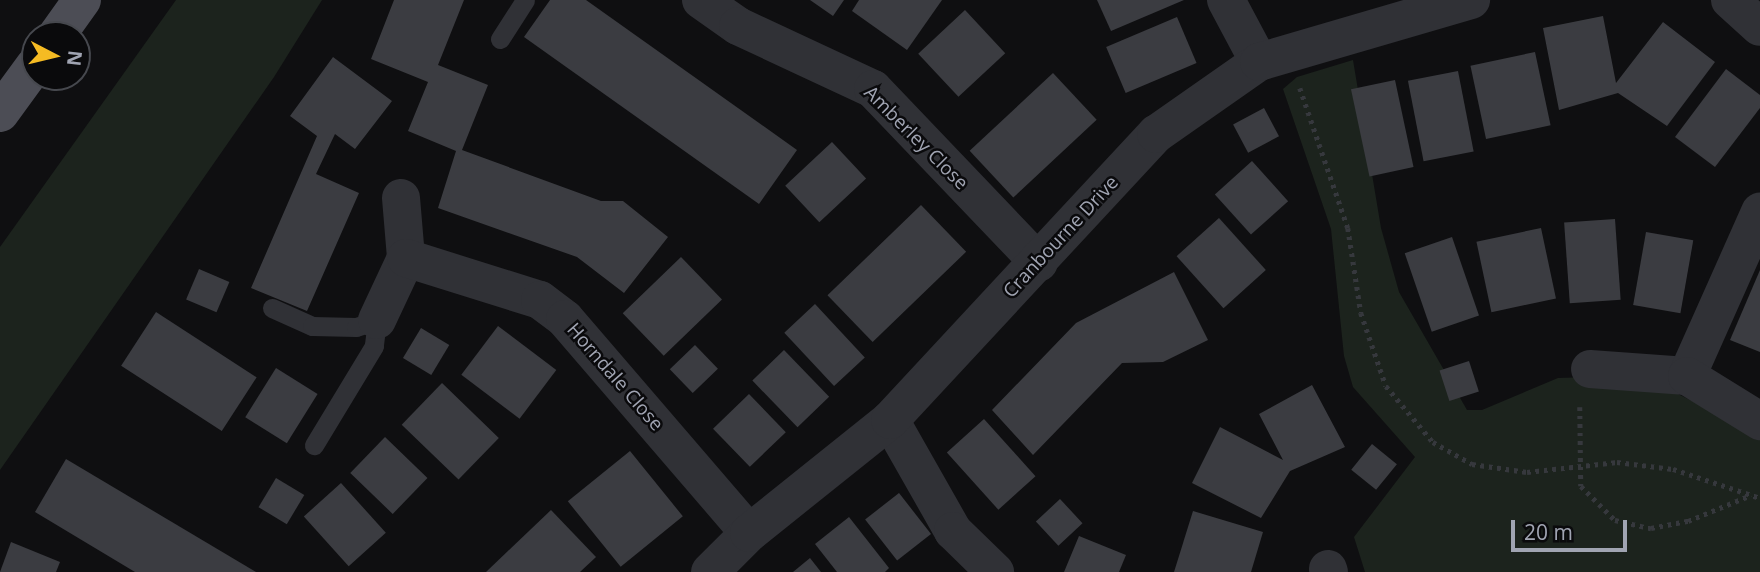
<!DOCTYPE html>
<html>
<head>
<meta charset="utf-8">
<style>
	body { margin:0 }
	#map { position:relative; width:1760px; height:572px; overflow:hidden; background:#0f0f11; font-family:"Open Sans",sans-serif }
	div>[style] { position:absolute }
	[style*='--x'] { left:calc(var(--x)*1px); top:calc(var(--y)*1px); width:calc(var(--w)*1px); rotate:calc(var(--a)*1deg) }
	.green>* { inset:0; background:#1c231d }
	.building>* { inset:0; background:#3b3c41; transform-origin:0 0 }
	.path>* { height:4.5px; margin-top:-2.25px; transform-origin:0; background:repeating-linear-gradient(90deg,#36383d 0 3.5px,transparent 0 8.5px) }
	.lane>* { height:19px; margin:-9.5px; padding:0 9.5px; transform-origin:9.5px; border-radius:9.5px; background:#303136 }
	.street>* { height:38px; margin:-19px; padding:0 19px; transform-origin:19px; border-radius:19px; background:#303136 }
	.primary>* { height:38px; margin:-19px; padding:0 19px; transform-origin:19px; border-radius:19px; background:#4c4d55 }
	span { translate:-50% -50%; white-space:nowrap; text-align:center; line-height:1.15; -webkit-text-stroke:5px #0a0a0c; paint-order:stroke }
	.street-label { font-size:19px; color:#a0a4b2 }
	.north { position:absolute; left:21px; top:21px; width:70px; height:70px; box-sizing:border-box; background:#0a0a0c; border:2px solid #46484e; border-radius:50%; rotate:97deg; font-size:19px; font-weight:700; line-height:28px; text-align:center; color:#a0a4b2 }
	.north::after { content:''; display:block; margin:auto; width:24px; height:32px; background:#f5bb23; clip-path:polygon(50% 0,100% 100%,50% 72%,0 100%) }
	.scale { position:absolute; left:1511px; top:520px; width:116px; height:32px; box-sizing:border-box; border:4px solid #a0a4b2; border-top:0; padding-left:9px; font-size:21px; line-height:24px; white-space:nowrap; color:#a0a4b2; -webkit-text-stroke:5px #0a0a0c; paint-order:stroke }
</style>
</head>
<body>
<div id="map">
	<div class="green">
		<i style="clip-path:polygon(176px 0,322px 0,274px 77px,0 470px,0 247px)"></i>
		<i style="clip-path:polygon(1353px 60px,1381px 228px,1399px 292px,1467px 410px,1482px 410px,1558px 378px,1589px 377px,1668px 389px,1760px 435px,1760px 572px,1365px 572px,1354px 537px,1415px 457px,1353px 387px,1344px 356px,1331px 229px,1283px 89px,1297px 77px)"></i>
	</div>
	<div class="building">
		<i style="clip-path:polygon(394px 0,464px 0,438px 65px,488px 85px,462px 150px,601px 201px,623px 201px,668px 237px,624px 293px,577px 257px,438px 208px,456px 151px,408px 131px,428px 82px,371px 59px)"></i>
		<i style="clip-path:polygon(550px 0,586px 0,797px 150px,759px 204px,524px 37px)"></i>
		<i style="clip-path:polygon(810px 0,844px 0,833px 16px)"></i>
		<i style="clip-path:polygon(859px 0,942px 0,907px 50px,852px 11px)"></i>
		<i style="clip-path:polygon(1097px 0,1184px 0,1111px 31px)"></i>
		<i style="left:965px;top:10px;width:59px;height:64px;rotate:47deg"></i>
		<i style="clip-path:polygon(1603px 16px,1616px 83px,1663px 22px,1715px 62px,1667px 126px,1618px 93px,1559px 110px,1543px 28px)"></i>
		<i style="left:1177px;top:17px;width:50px;height:77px;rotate:67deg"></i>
		<i style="left:1535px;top:52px;width:75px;height:66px;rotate:78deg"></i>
		<i style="clip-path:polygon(333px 57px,392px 101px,355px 149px,335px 134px,316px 174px,359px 193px,307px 311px,251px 288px,317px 136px,290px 116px)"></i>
		<i style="clip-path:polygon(1726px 69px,1760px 95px,1760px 108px,1715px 167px,1675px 137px)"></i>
		<i style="left:1458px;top:71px;width:82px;height:51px;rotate:79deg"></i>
		<i style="left:1053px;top:73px;width:64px;height:114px;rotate:47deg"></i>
		<i style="left:1395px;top:80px;width:89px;height:45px;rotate:78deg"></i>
		<i style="left:1264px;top:108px;width:32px;height:35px;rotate:62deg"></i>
		<i style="left:832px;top:142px;width:50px;height:64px;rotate:47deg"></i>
		<i style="left:1252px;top:161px;width:54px;height:50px;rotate:48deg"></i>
		<i style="left:921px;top:205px;width:65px;height:130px;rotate:46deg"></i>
		<i style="left:1219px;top:218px;width:70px;height:57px;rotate:48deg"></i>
		<i style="left:1615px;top:219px;width:81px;height:51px;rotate:86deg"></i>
		<i style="left:1541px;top:228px;width:72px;height:66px;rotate:78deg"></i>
		<i style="left:1646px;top:232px;width:48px;height:74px;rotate:10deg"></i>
		<i style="left:1452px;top:237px;width:83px;height:50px;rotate:71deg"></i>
		<i style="left:681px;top:257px;width:59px;height:81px;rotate:46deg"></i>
		<i style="left:199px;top:269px;width:33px;height:33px;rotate:23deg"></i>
		<i style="clip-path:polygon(1760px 270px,1760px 352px,1730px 340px)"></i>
		<i style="clip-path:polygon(1174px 272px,1208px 340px,1163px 362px,1122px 363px,1033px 455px,992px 410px,1076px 323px)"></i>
		<i style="left:815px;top:304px;width:73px;height:42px;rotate:47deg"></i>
		<i style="left:156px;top:312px;width:120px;height:64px;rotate:33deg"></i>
		<i style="left:498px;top:326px;width:73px;height:61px;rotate:37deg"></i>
		<i style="left:421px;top:328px;width:33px;height:35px;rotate:31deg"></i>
		<i style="left:695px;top:345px;width:33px;height:35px;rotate:46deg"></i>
		<i style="left:784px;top:350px;width:65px;height:44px;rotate:46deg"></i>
		<i style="left:1469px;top:361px;width:32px;height:31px;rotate:72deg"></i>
		<i style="left:276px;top:368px;width:49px;height:58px;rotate:32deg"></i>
		<i style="left:442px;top:383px;width:79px;height:58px;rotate:44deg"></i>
		<i style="clip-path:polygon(1312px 385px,1345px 447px,1290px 471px,1261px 518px,1192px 483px,1220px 427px,1283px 460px,1259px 414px)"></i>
		<i style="left:749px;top:394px;width:53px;height:50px;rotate:46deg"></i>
		<i style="left:984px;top:419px;width:77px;height:50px;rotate:48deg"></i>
		<i style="left:385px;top:437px;width:59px;height:50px;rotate:44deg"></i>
		<i style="left:1372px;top:444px;width:32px;height:33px;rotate:39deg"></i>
		<i style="left:630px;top:451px;width:84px;height:80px;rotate:51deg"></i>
		<i style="clip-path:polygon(66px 459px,256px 572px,135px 572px,35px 512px)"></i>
		<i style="left:276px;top:478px;width:33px;height:34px;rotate:31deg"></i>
		<i style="left:341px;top:483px;width:67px;height:50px;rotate:48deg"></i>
		<i style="left:899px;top:493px;width:52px;height:43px;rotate:52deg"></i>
		<i style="left:1060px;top:499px;width:33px;height:33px;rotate:47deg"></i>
		<i style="clip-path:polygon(551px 510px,596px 557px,580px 572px,486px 572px)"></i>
		<i style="clip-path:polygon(1193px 511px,1263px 532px,1251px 572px,1174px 572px)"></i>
		<i style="clip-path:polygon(849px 517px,889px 568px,885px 572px,837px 572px,815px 544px)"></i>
		<i style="clip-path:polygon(1079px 536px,1126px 555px,1119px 572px,1064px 572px)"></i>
		<i style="clip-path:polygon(11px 542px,60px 562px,56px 572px,0 572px)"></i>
		<i style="clip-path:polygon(810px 558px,821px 572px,793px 572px)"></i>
	</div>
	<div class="path">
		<i style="--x:1300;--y:88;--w:148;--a:71.1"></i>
		<i style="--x:1348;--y:228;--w:86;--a:81.3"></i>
		<i style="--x:1361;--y:313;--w:77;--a:71.1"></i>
		<i style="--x:1386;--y:386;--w:73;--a:50"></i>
		<i style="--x:1433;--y:442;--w:45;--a:29.4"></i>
		<i style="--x:1472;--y:464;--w:56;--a:8.3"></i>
		<i style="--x:1527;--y:472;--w:91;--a:-6.3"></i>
		<i style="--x:1617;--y:462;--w:56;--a:7.1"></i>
		<i style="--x:1673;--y:469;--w:92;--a:18.4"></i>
		<i style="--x:1580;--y:407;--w:79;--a:89.3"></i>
		<i style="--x:1581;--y:486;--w:48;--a:45"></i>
		<i style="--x:1615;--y:520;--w:37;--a:13"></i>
		<i style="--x:1651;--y:528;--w:38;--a:-11"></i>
		<i style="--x:1688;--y:521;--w:68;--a:-22.4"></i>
	</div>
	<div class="lane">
		<i style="--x:500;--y:39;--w:46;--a:-57.3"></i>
		<i style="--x:272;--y:308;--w:44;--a:24.2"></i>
		<i style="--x:312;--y:326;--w:44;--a:1.3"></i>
		<i style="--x:356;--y:327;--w:22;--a:-18"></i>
		<i style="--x:377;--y:320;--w:26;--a:97"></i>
		<i style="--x:374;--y:346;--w:116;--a:121.2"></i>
	</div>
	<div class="street">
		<i style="--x:701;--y:0;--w:45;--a:35.1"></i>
		<i style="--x:738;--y:26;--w:149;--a:25"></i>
		<i style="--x:873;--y:89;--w:240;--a:46.3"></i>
		<i style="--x:1226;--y:0;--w:70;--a:62"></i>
		<i style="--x:1730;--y:0;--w:40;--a:42"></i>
		<i style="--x:401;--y:198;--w:60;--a:85.2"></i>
		<i style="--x:377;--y:320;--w:68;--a:-64.9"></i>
		<i style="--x:406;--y:258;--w:140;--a:17.4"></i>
		<i style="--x:540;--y:300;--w:31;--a:37"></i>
		<i style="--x:565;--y:319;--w:282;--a:49.3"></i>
		<i style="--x:1590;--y:369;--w:97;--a:4.1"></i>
		<i style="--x:1687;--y:376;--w:180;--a:-66"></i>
		<i style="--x:1687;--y:376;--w:86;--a:31.7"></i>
		<i style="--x:890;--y:420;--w:128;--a:60.4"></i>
		<i style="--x:953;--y:531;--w:59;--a:44.3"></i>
		<i style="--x:1328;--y:569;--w:3;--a:72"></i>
		<i style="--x:710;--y:572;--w:55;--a:-45"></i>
		<i style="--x:749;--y:533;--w:181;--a:-38.7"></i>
		<i style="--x:890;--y:420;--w:391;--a:-47.1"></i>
		<i style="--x:1156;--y:134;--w:126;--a:-35"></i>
		<i style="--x:1259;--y:62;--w:221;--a:-16.3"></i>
	</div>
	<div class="primary">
		<i style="--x:57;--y:35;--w:43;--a:-54.5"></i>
		<i style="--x:0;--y:113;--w:59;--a:-53.9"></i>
	</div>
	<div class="street-label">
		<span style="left:916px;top:138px;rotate:45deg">Amberley Close</span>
		<span style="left:1061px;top:237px;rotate:-47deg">Cranbourne Drive</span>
		<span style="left:615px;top:377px;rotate:49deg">Horndale Close</span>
	</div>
	<div class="north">N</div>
	<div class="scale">20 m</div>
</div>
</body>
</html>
